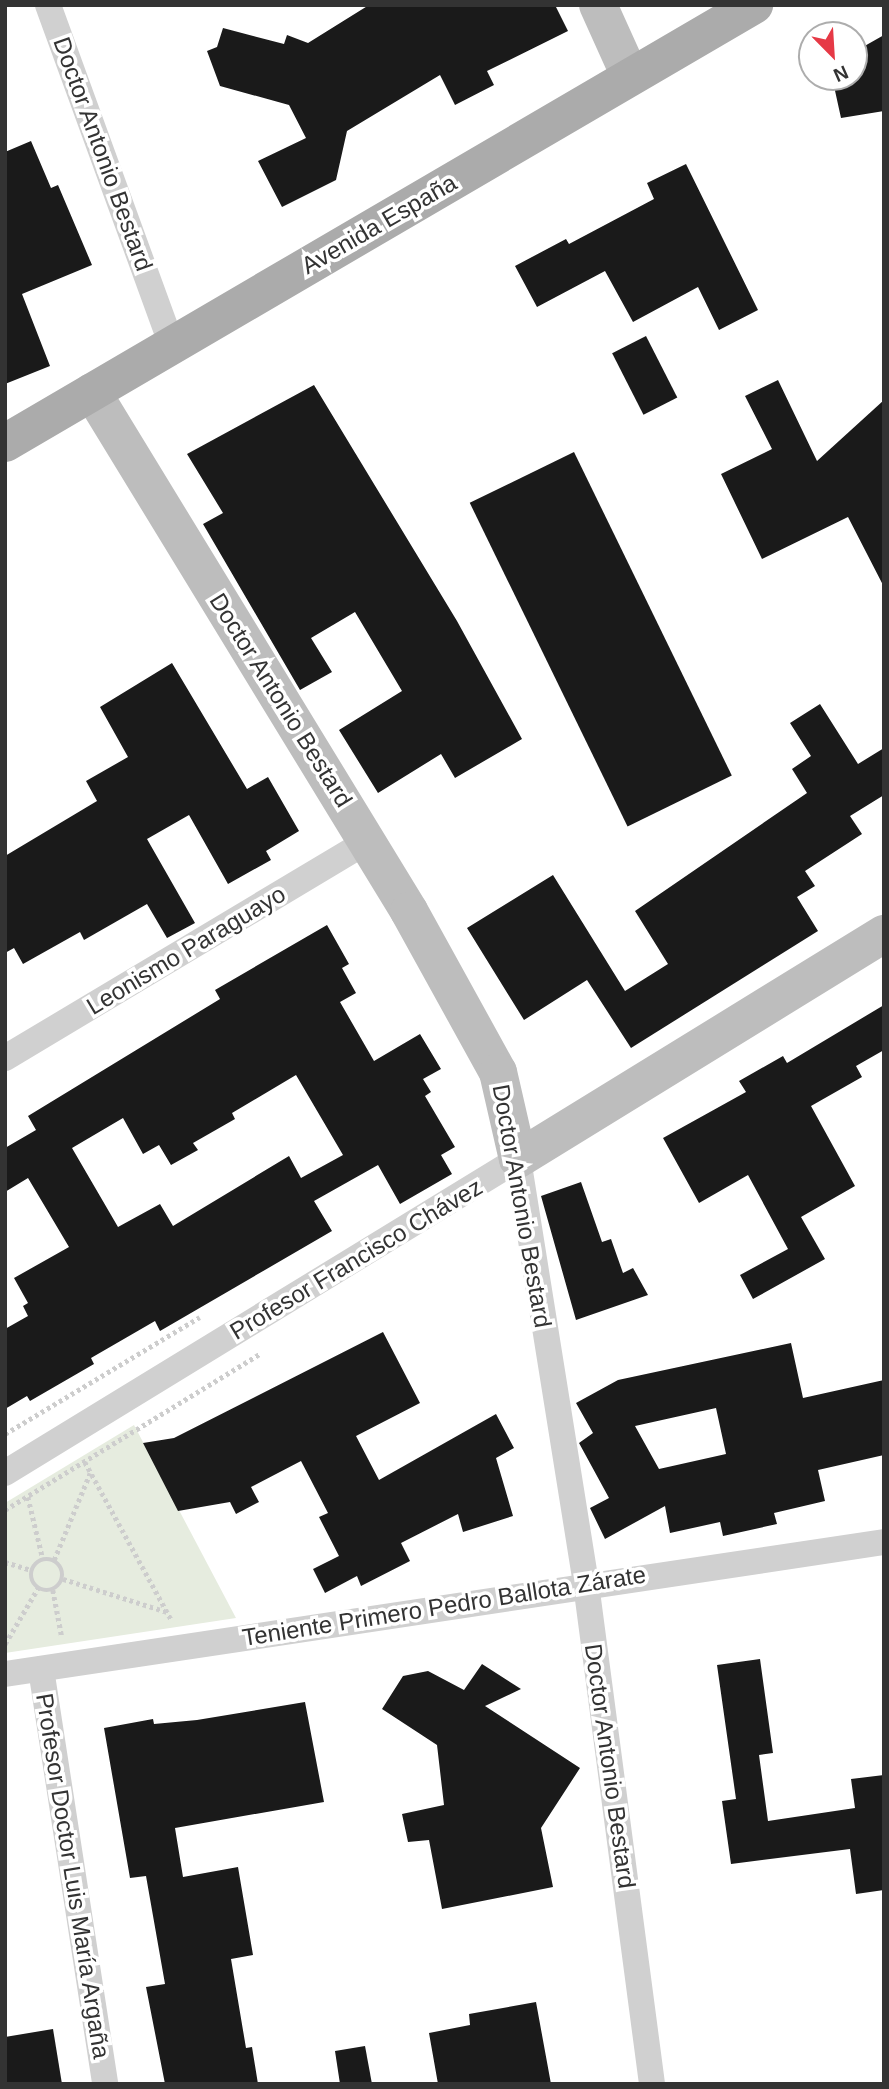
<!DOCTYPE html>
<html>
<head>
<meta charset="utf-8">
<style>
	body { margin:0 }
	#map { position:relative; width:889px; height:2089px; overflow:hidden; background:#fff; font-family:Helvetica,sans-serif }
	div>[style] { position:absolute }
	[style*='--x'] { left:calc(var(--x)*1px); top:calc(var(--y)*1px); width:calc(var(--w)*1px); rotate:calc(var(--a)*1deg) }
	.green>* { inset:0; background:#e6ecdf }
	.building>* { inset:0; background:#1a1a1a; transform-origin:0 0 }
	.path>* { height:4.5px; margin-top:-2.25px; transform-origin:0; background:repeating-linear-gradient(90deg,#cdcdcd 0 3.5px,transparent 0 7px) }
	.path>.ring { margin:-2.25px; padding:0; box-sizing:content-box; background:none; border:4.5px solid #cdcdcd; border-radius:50% }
	.street>* { height:26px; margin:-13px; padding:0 13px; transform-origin:13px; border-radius:13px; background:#d0d0d0 }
	.secondary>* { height:38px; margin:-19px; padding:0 19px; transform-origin:19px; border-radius:19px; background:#bdbdbd }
	.primary>* { height:38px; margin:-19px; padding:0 19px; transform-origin:19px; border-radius:19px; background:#ababab }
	span { translate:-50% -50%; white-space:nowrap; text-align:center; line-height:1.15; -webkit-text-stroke:7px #fff; paint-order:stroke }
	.street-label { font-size:24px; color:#333 }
	.frame { position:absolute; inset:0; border:7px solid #333; pointer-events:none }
	.north { position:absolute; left:798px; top:21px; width:70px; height:70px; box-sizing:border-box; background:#fff; border:2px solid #adadad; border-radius:50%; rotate:156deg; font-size:19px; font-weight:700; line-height:28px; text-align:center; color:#333 }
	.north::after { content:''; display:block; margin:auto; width:24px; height:32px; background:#e63946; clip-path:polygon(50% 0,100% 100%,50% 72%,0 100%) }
</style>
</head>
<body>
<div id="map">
	<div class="green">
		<i style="clip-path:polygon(134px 1425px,236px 1618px,5px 1653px,5px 1503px)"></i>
	</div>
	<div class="building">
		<i style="clip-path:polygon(369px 5px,555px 5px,568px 31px,487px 71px,494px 85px,455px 105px,440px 75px,347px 131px,336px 180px,282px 207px,258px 161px,306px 138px,289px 105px,220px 86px,207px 51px,217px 47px,223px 28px,284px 44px,287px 35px,308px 43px)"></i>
		<i style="clip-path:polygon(884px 35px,884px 111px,841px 118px,832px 77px,854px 77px,854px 52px)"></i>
		<i style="clip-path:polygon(31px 141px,51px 188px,58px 185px,92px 265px,22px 294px,50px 366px,5px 384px,5px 152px)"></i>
		<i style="clip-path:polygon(686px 164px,758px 310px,719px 330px,698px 287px,633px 322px,605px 271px,537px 307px,515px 266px,566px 239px,569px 244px,654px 199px,647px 183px)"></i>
		<i style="left:646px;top:336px;width:69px;height:38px;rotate:63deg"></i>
		<i style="clip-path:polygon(778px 380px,817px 461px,884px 400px,884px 587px,848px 517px,762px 559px,721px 474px,772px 449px,745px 396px)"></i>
		<i style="clip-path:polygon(314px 385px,457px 621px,522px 739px,455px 778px,441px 754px,378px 793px,339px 730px,402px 691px,355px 612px,311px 638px,332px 672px,300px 690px,203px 524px,223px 513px,187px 454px)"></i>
		<i style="left:574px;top:452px;width:360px;height:116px;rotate:64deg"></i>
		<i style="clip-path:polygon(172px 663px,247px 789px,268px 777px,299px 831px,266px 851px,271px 860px,228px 884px,189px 815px,147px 839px,195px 923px,167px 938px,147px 904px,84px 940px,80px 932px,23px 964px,14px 948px,5px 953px,5px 856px,97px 801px,86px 781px,128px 757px,100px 707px)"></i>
		<i style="clip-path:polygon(820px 704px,858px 764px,884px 748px,884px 795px,850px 816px,862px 834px,805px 871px,815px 886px,797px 897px,818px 931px,631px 1048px,587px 980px,524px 1020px,467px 928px,553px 875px,625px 991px,668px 964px,635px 911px,807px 793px,792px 769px,811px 756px,790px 723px)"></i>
		<i style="clip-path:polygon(evenodd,327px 925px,349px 964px,342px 968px,356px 993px,340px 1002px,374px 1061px,420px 1034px,441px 1069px,423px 1079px,431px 1092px,425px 1096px,455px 1147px,441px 1155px,452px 1174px,400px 1204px,378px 1165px,314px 1201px,332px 1231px,160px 1331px,155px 1321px,91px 1358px,94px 1364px,30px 1401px,27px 1396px,5px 1409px,5px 1329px,28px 1316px,23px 1306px,28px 1303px,14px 1278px,69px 1247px,28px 1178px,5px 1192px,5px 1148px,36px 1130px,28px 1116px,220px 999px,215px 990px,327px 925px,296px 1075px,343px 1155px,301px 1178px,289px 1156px,173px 1226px,160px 1204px,118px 1227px,72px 1148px,123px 1118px,143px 1154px,159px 1145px,171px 1165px,198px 1150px,193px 1143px,235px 1119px,232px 1113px,296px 1075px)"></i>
		<i style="clip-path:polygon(884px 1005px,884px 1050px,856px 1066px,862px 1077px,811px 1106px,855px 1186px,801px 1217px,825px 1259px,753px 1299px,740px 1275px,788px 1249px,748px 1175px,699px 1203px,663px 1138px,746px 1092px,739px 1081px,783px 1056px,787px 1063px)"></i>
		<i style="clip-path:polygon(581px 1182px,602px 1242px,611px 1239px,623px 1273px,633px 1268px,648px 1295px,576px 1320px,541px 1196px)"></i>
		<i style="clip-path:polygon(383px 1332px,420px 1403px,356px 1436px,379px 1480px,496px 1414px,514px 1448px,496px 1458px,513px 1516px,463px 1532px,458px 1514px,401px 1543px,410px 1561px,361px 1586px,357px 1576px,325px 1593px,313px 1569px,339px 1556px,319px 1517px,328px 1513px,301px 1461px,251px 1487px,259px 1502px,236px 1514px,230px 1502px,178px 1511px,143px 1443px,174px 1438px)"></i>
		<i style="clip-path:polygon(evenodd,791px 1343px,803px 1398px,884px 1380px,884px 1455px,818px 1470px,825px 1501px,774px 1513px,777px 1524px,723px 1536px,720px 1522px,670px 1533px,665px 1506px,605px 1539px,590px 1508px,609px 1498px,579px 1443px,593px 1433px,576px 1403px,618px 1380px,791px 1343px,716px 1408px,726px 1454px,659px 1469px,635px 1426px,716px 1408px)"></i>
		<i style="clip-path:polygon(760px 1659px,773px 1753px,759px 1755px,768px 1821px,855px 1808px,851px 1779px,884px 1775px,884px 1890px,856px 1894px,850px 1849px,731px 1864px,722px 1801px,736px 1799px,717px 1665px)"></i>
		<i style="clip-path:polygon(482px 1664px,521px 1689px,485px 1706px,580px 1768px,541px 1828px,553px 1887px,442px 1909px,429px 1840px,408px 1842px,402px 1814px,444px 1805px,437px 1745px,382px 1709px,403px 1676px,428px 1671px,464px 1690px)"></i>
		<i style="clip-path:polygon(305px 1702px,324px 1802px,175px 1828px,183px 1877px,238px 1867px,253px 1955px,231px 1959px,246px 2048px,252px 2047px,258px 2084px,165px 2084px,146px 1987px,165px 1984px,146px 1876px,130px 1878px,104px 1728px,153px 1719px,154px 1724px,197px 1720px)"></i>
		<i style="clip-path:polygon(536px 2002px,551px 2084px,438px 2084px,429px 2033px,470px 2025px,469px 2014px)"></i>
		<i style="clip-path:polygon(53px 2029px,62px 2084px,5px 2084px,5px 2037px)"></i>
		<i style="clip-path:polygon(365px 2046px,372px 2084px,340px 2084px,335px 2051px)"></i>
	</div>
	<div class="path">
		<i style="--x:5;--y:1434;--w:227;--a:-31"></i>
		<i style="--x:85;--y:1462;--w:181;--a:61.3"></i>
		<i style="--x:28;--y:1497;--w:64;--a:76.4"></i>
		<i style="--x:5;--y:1510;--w:300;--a:-31.5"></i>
		<i class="ring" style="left:31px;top:1559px;width:27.5px;height:27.5px"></i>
		<i style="--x:54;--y:1560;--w:94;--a:-67.5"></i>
		<i style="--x:5;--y:1562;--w:27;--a:17"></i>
		<i style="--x:63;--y:1579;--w:109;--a:17.6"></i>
		<i style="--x:53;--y:1590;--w:48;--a:79.2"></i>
		<i style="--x:5;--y:1644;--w:65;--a:-59.5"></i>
	</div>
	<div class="street">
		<i style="--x:48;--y:5;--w:360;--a:70"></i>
		<i style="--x:5;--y:1058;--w:422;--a:-30.9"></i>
		<i style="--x:5;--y:1473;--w:601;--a:-31.47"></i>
		<i style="--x:518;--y:1159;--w:430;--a:80.9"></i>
		<i style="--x:586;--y:1584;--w:504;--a:82.48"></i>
		<i style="--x:41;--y:1669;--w:420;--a:81.2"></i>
		<i style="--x:5;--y:1674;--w:889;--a:-8.54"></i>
	</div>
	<div class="secondary">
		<i style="--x:598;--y:5;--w:78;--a:65.7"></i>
		<i style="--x:92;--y:392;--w:608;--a:58.58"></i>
		<i style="--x:409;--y:911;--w:184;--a:61.1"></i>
		<i style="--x:498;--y:1072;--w:89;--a:77.1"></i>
		<i style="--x:518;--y:1159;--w:430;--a:-31.6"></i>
	</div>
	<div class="primary">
		<i style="--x:5;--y:443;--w:868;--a:-30.32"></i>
	</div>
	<div class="street-label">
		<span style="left:103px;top:154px;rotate:70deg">Doctor Antonio Bestard</span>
		<span style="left:379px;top:224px;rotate:-30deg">Avenida España</span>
		<span style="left:281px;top:700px;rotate:58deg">Doctor Antonio Bestard</span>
		<span style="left:186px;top:950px;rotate:-31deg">Leonismo Paraguayo</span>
		<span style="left:522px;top:1206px;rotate:80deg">Doctor Antonio Bestard</span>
		<span style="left:356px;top:1259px;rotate:-31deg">Profesor Francisco Chávez</span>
		<span style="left:444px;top:1606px;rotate:-9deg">Teniente Primero Pedro Ballota Zárate</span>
		<span style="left:610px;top:1766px;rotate:82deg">Doctor Antonio Bestard</span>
		<span style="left:73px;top:1876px;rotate:81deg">Profesor Doctor Luis María Argaña</span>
	</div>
	<div class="frame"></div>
	<div class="north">N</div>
</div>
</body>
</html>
